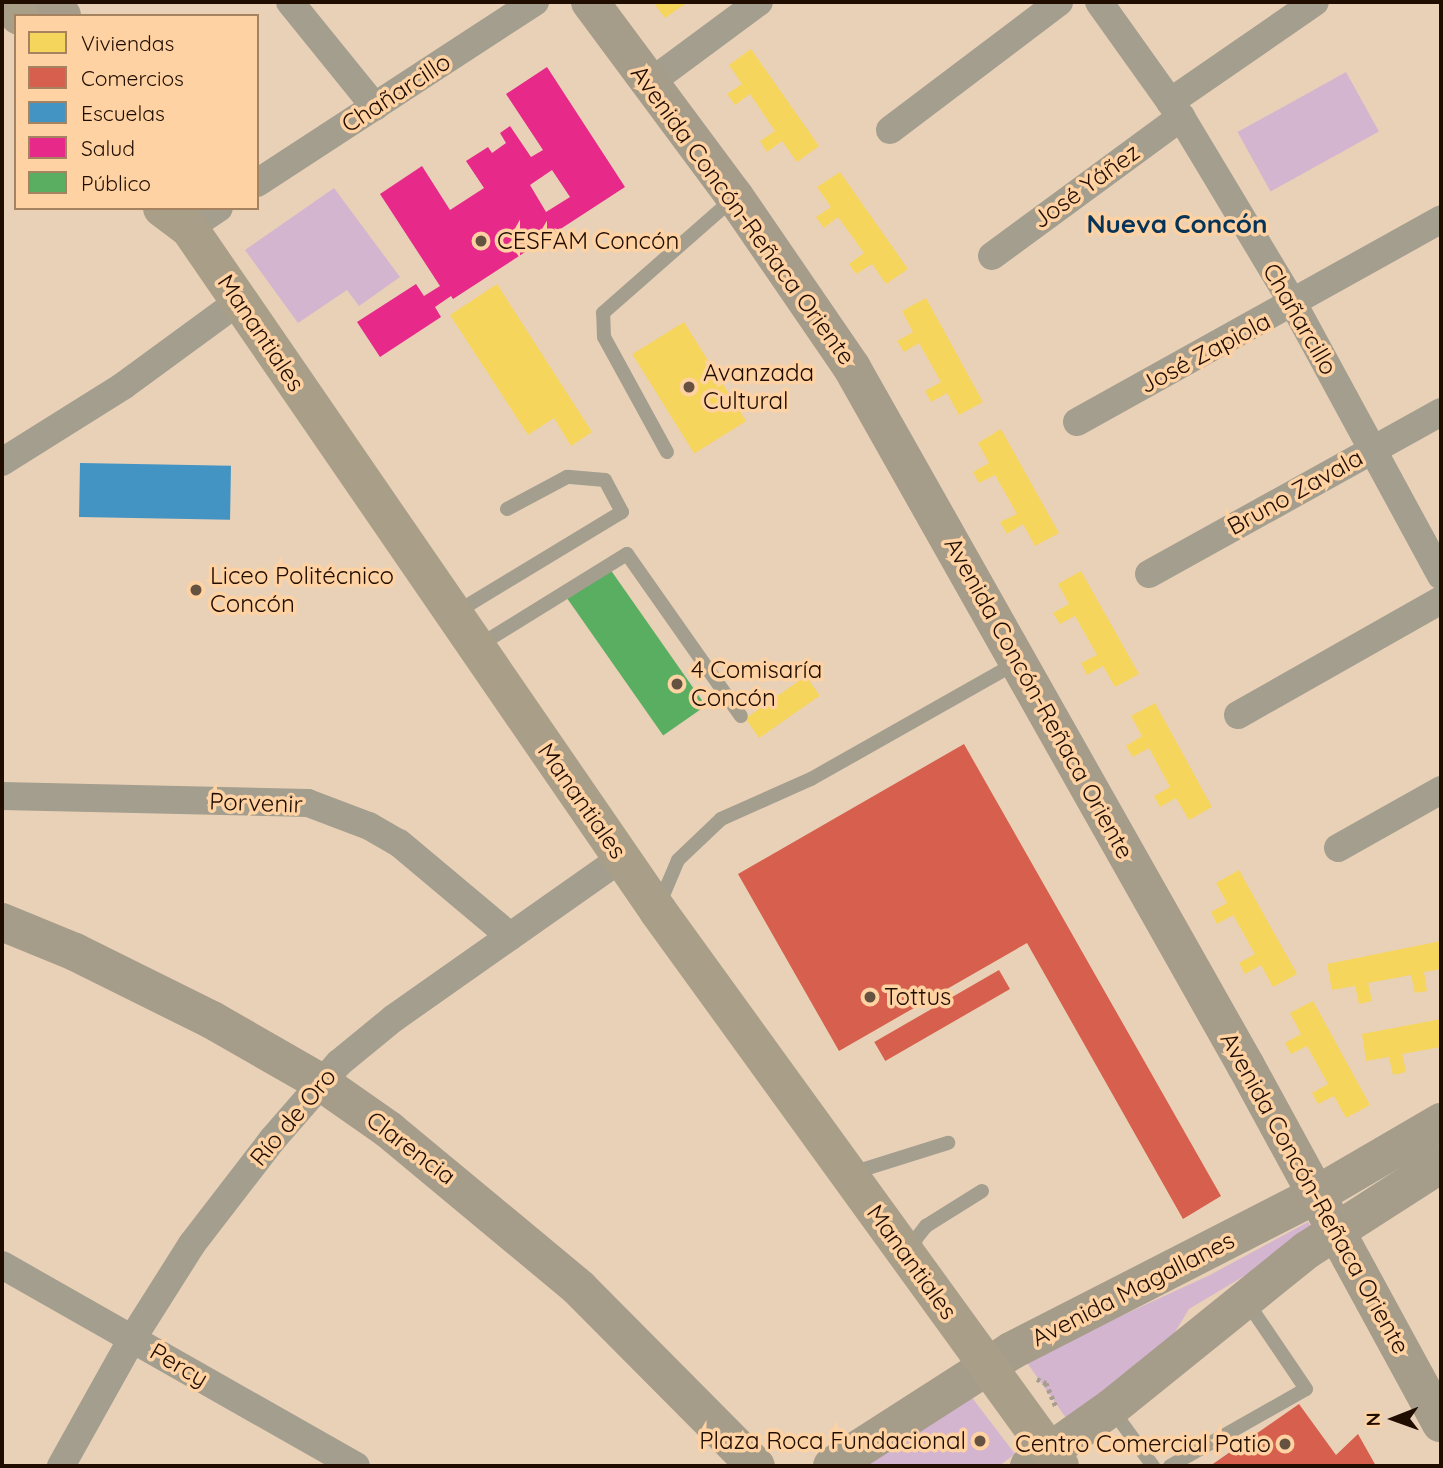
<!DOCTYPE html>
<html>
<head>
<meta charset="utf-8">
<style>
	body { margin:0 }
	#map { position:relative; width:1443px; height:1468px; overflow:hidden; background:#e9d1b7; font-family:Quicksand,sans-serif }
	div>[style] { position:absolute }
	[style*='--x'] { left:calc(var(--x)*1px); top:calc(var(--y)*1px); width:calc(var(--w)*1px); rotate:calc(var(--a)*1deg) }
	.green>* { inset:0; background:#d4b5cf; transform-origin:0 0 }
	.homes>* { inset:0; background:#f6d55c; transform-origin:0 0 }
	.shops>* { inset:0; background:#d6604d; transform-origin:0 0 }
	.schools>* { inset:0; background:#4393c3; transform-origin:0 0 }
	.health>* { inset:0; background:#e7298a }
	.public>* { inset:0; background:#5aae61; transform-origin:0 0 }
	.path>* { height:4.5px; margin-top:-2.25px; transform-origin:0; background:repeating-linear-gradient(90deg,#a89e8d 0 3.5px,transparent 0 7px) }
	.lane>* { height:14px; margin:-7px; padding:0 7px; transform-origin:7px; border-radius:7px; background:#a49e8e }
	.street>* { height:28px; margin:-14px; padding:0 14px; transform-origin:14px; border-radius:14px; background:#a49e8e }
	.secondary>* { height:38px; margin:-19px; padding:0 19px; transform-origin:19px; border-radius:19px; background:#a59c8a }
	.primary>* { height:38px; margin:-19px; padding:0 19px; transform-origin:19px; border-radius:19px; background:#a99f89 }
	.dots>* { width:19px; height:19px; translate:-50% -50%; box-sizing:border-box; border:4px solid #fed2a2; border-radius:50% }
	span { translate:-50% -50%; white-space:nowrap; text-align:center; line-height:1.15; -webkit-text-stroke:7px #fed2a2; paint-order:stroke }
	.street-label { font-size:24px; color:#200d00 }
	.poi-label { font-size:24px; color:#200d00 }
	.left { translate:0 -50%; text-align:left }
	.right { translate:-100% -50%; text-align:right }
	.neighbourhood-label { font-size:26px; color:#063358; font-weight:700 }
	.frame { position:absolute; inset:0; border:4px solid #200d00; pointer-events:none }
	.legend { position:absolute; left:14px; top:14px; width:245px; height:196px; box-sizing:border-box; background:#fed2a2; border:2px solid #a58361; margin:0; padding:9px 12px; list-style:none; font-size:21px; color:#200d00 }
	.legend li { display:flex; align-items:center; gap:14px; height:35px }
	.legend b { width:35px; border:2px solid #a58361 }
	.north { position:absolute; left:1359px; top:1384px; width:70px; height:70px; -webkit-text-stroke:5px #fed2a2; paint-order:stroke; rotate:269deg; font-size:19px; font-weight:700; line-height:28px; text-align:center; color:#200d00 }
	.north::after { content:''; display:block; margin:auto; width:24px; height:32px; background:#200d00; clip-path:polygon(50% 0,100% 100%,50% 72%,0 100%) }
</style>
</head>
<body>
<div id="map">
	<div class="green">
		<i style="left:1346px;top:72px;width:68px;height:124px;rotate:61deg"></i>
		<i style="clip-path:polygon(334px 188px,400px 277px,359px 306px,347px 290px,298px 323px,245px 250px)"></i>
		<i style="clip-path:polygon(1308px 1222px,1316px 1233px,1189px 1309px,1163px 1352px,1069px 1422px,1025px 1360px,1210px 1275px)"></i>
		<i style="clip-path:polygon(967px 1391px,1015px 1454px,999px 1466px,848px 1466px)"></i>
	</div>
	<div class="homes">
		<i style="clip-path:polygon(653px 2px,688px 2px,665px 18px)"></i>
		<i style="clip-path:polygon(751px 49px,819px 146px,797px 162px,782px 141px,767px 152px,760px 141px,775px 131px,750px 94px,735px 105px,727px 94px,742px 84px,729px 65px)"></i>
		<i style="clip-path:polygon(840px 172px,908px 269px,886px 284px,872px 264px,856px 274px,849px 264px,864px 253px,838px 217px,824px 228px,816px 217px,831px 207px,817px 187px)"></i>
		<i style="clip-path:polygon(497px 284px,592px 432px,571px 446px,554px 418px,528px 435px,450px 315px)"></i>
		<i style="clip-path:polygon(926px 298px,983px 402px,959px 415px,947px 393px,931px 402px,925px 391px,941px 382px,919px 343px,904px 352px,897px 341px,913px 332px,902px 311px)"></i>
		<i style="left:684px;top:322px;width:117px;height:61px;rotate:58deg"></i>
		<i style="clip-path:polygon(1001px 429px,1059px 533px,1035px 546px,1023px 524px,1007px 534px,1000px 522px,1017px 514px,995px 475px,979px 483px,973px 472px,989px 463px,978px 443px)"></i>
		<i style="clip-path:polygon(1081px 571px,1139px 674px,1115px 687px,1103px 666px,1087px 675px,1081px 663px,1097px 655px,1075px 616px,1060px 624px,1053px 613px,1069px 604px,1058px 584px)"></i>
		<i style="left:806px;top:676px;width:24px;height:74px;rotate:55deg"></i>
		<i style="clip-path:polygon(1155px 703px,1212px 807px,1189px 820px,1176px 798px,1160px 807px,1154px 796px,1170px 787px,1149px 748px,1133px 757px,1126px 746px,1142px 736px,1131px 716px)"></i>
		<i style="clip-path:polygon(1239px 870px,1297px 974px,1273px 987px,1261px 965px,1245px 974px,1239px 963px,1255px 954px,1233px 915px,1217px 924px,1211px 912px,1227px 903px,1216px 883px)"></i>
		<i style="clip-path:polygon(1441px 941px,1441px 969px,1424px 972px,1427px 991px,1415px 993px,1411px 975px,1368px 983px,1372px 1001px,1359px 1004px,1355px 986px,1332px 990px,1327px 964px)"></i>
		<i style="clip-path:polygon(1313px 1001px,1370px 1105px,1346px 1118px,1334px 1096px,1318px 1104px,1312px 1093px,1328px 1084px,1307px 1046px,1291px 1054px,1285px 1043px,1301px 1034px,1290px 1013px)"></i>
		<i style="clip-path:polygon(1441px 1019px,1441px 1047px,1402px 1054px,1406px 1072px,1393px 1075px,1389px 1057px,1366px 1061px,1362px 1034px)"></i>
	</div>
	<div class="shops">
		<i style="clip-path:polygon(964px 744px,1221px 1196px,1183px 1219px,1027px 943px,839px 1051px,738px 874px)"></i>
		<i style="left:999px;top:970px;width:22px;height:144px;rotate:60deg"></i>
		<i style="clip-path:polygon(1299px 1404px,1336px 1455px,1358px 1434px,1376px 1466px,1210px 1466px)"></i>
	</div>
	<div class="schools">
		<i style="left:80px;top:463px;width:151px;height:54px;rotate:1deg"></i>
	</div>
	<div class="health">
		<i style="clip-path:polygon(evenodd,547px 67px,625px 187px,453px 299px,451px 296px,435px 307px,441px 317px,380px 357px,357px 322px,416px 284px,424px 296px,440px 286px,380px 194px,422px 166px,450px 210px,484px 188px,466px 161px,488px 147px,492px 153px,506px 143px,500px 133px,510px 126px,531px 157px,543px 150px,506px 94px,547px 67px,552px 170px,570px 197px,546px 212px,530px 185px,552px 170px)"></i>
	</div>
	<div class="public">
		<i style="left:610px;top:569px;width:167px;height:52px;rotate:55deg"></i>
	</div>
	<div class="path">
		<i style="--x:1037;--y:1379;--w:10;--a:24"></i>
		<i style="--x:1046;--y:1383;--w:26;--a:67"></i>
	</div>
	<div class="lane">
		<i style="--x:667;--y:452;--w:131;--a:-118.7"></i>
		<i style="--x:604;--y:337;--w:24;--a:-92"></i>
		<i style="--x:603;--y:313;--w:174;--a:-41.3"></i>
		<i style="--x:455;--y:613;--w:195;--a:-31.2"></i>
		<i style="--x:622;--y:512;--w:36;--a:-118"></i>
		<i style="--x:605;--y:480;--w:38;--a:-175"></i>
		<i style="--x:567;--y:477;--w:68;--a:151.9"></i>
		<i style="--x:478;--y:646;--w:175;--a:-31.7"></i>
		<i style="--x:627;--y:554;--w:198;--a:54.9"></i>
		<i style="--x:659;--y:905;--w:49;--a:-67.1"></i>
		<i style="--x:678;--y:860;--w:59;--a:-43.6"></i>
		<i style="--x:721;--y:819;--w:98;--a:-24"></i>
		<i style="--x:811;--y:779;--w:238;--a:-29.5"></i>
		<i style="--x:852;--y:1173;--w:101;--a:-17.4"></i>
		<i style="--x:916;--y:1253;--w:13;--a:-94"></i>
		<i style="--x:915;--y:1240;--w:18;--a:-52"></i>
		<i style="--x:926;--y:1226;--w:66;--a:-32"></i>
		<i style="--x:1111;--y:1408;--w:72;--a:54.1"></i>
		<i style="--x:1170;--y:1466;--w:156;--a:-29.5"></i>
		<i style="--x:1306;--y:1389;--w:105;--a:-124.1"></i>
	</div>
	<div class="street">
		<i style="--x:290;--y:2;--w:135;--a:51"></i>
		<i style="--x:1099;--y:2;--w:141;--a:54.5"></i>
		<i style="--x:1181;--y:117;--w:219;--a:59"></i>
		<i style="--x:1294;--y:305;--w:308;--a:61.5"></i>
		<i style="--x:648;--y:84;--w:138;--a:-36.5"></i>
		<i style="--x:1170;--y:102;--w:176;--a:-34.6"></i>
		<i style="--x:890;--y:130;--w:212;--a:-37.1"></i>
		<i style="--x:257;--y:183;--w:332;--a:-33.1"></i>
		<i style="--x:189;--y:228;--w:36;--a:-34"></i>
		<i style="--x:992;--y:256;--w:235;--a:-36.3"></i>
		<i style="--x:1077;--y:422;--w:417;--a:-29.1"></i>
		<i style="--x:2;--y:462;--w:143;--a:-32.1"></i>
		<i style="--x:123;--y:386;--w:144;--a:-36.2"></i>
		<i style="--x:1149;--y:574;--w:334;--a:-29"></i>
		<i style="--x:1238;--y:715;--w:233;--a:-29.5"></i>
		<i style="--x:2;--y:796;--w:306;--a:1.3"></i>
		<i style="--x:308;--y:803;--w:65;--a:20.7"></i>
		<i style="--x:369;--y:826;--w:34;--a:30"></i>
		<i style="--x:399;--y:843;--w:145;--a:40"></i>
		<i style="--x:1338;--y:848;--w:118;--a:-29.4"></i>
		<i style="--x:2;--y:1265;--w:407;--a:29.6"></i>
		<i style="--x:61;--y:1466;--w:145;--a:-60.8"></i>
		<i style="--x:132;--y:1339;--w:112;--a:-57.7"></i>
		<i style="--x:192;--y:1244;--w:131;--a:-52.4"></i>
		<i style="--x:272;--y:1140;--w:102;--a:-49"></i>
		<i style="--x:339;--y:1063;--w:71;--a:-39.3"></i>
		<i style="--x:394;--y:1018;--w:279;--a:-35.1"></i>
	</div>
	<div class="secondary">
		<i style="--x:52;--y:2;--w:17;--a:54"></i>
		<i style="--x:590;--y:2;--w:243;--a:53.4"></i>
		<i style="--x:735;--y:197;--w:207;--a:55.6"></i>
		<i style="--x:852;--y:368;--w:802;--a:60.56"></i>
		<i style="--x:1246;--y:1066;--w:407;--a:61.4"></i>
		<i style="--x:2;--y:922;--w:79;--a:22.3"></i>
		<i style="--x:75;--y:952;--w:153;--a:26.4"></i>
		<i style="--x:212;--y:1020;--w:127;--a:29.8"></i>
		<i style="--x:322;--y:1083;--w:82;--a:35"></i>
		<i style="--x:389;--y:1130;--w:247;--a:39.7"></i>
		<i style="--x:579;--y:1288;--w:251;--a:45.2"></i>
		<i style="--x:832;--y:1466;--w:213;--a:-32.7"></i>
		<i style="--x:1011;--y:1351;--w:343;--a:-27.1"></i>
		<i style="--x:1316;--y:1195;--w:145;--a:-30.3"></i>
		<i style="--x:1029;--y:1466;--w:100;--a:-35.3"></i>
		<i style="--x:1111;--y:1408;--w:252;--a:-38.9"></i>
		<i style="--x:1307;--y:1250;--w:159;--a:-32.7"></i>
	</div>
	<div class="primary">
		<i style="--x:9;--y:2;--w:17;--a:54"></i>
		<i style="--x:162;--y:208;--w:34;--a:37"></i>
		<i style="--x:189;--y:228;--w:829;--a:55.52"></i>
		<i style="--x:658;--y:911;--w:685;--a:54.08"></i>
	</div>
	<div class="dots">
		<i style="left:481px;top:241px;background:#665240"></i>
		<i style="left:689px;top:387px;background:#665240"></i>
		<i style="left:196px;top:590px;background:#665240"></i>
		<i style="left:677px;top:684px;background:#665240"></i>
		<i style="left:870px;top:997px;background:#665240"></i>
		<i style="left:980px;top:1441px;background:#665240"></i>
		<i style="left:1285px;top:1444px;background:#665240"></i>
	</div>
	<div class="street-label">
		<span style="left:396px;top:93px;rotate:-33deg">Chañarcillo</span>
		<span style="left:1086px;top:186px;rotate:-36deg">José Yáñez</span>
		<span style="left:743px;top:215px;rotate:54deg">Avenida Concón-Reñaca Oriente</span>
		<span style="left:1300px;top:319px;rotate:60deg">Chañarcillo</span>
		<span style="left:261px;top:333px;rotate:56deg">Manantiales</span>
		<span style="left:1205px;top:353px;rotate:-28deg">José Zapiola</span>
		<span style="left:1295px;top:492px;rotate:-29deg">Bruno Zavala</span>
		<span style="left:1039px;top:698px;rotate:61deg">Avenida Concón-Reñaca Oriente</span>
		<span style="left:582px;top:801px;rotate:55deg">Manantiales</span>
		<span style="left:256px;top:803px;rotate:2deg">Porvenir</span>
		<span style="left:293px;top:1117px;rotate:-50deg">Río de Oro</span>
		<span style="left:411px;top:1148px;rotate:37deg">Clarencia</span>
		<span style="left:1315px;top:1193px;rotate:61deg">Avenida Concón-Reñaca Oriente</span>
		<span style="left:912px;top:1262px;rotate:54deg">Manantiales</span>
		<span style="left:1133px;top:1289px;rotate:-27deg">Avenida Magallanes</span>
		<span style="left:179px;top:1365px;rotate:30deg">Percy</span>
	</div>
	<div class="poi-label">
		<span class="left" style="left:497px;top:241px">CESFAM Concón</span>
		<span class="left" style="left:703px;top:387px">Avanzada<br>Cultural</span>
		<span class="left" style="left:210px;top:590px">Liceo Politécnico<br>Concón</span>
		<span class="left" style="left:691px;top:684px">4 Comisaría<br>Concón</span>
		<span class="left" style="left:884px;top:997px">Tottus</span>
		<span class="right" style="left:966px;top:1441px">Plaza Roca Fundacional</span>
		<span class="right" style="left:1271px;top:1444px">Centro Comercial Patio</span>
	</div>
	<div class="neighbourhood-label">
		<span style="left:1177px;top:224px">Nueva Concón</span>
	</div>
	<div class="frame"></div>
	<ul class="legend">
	<li><b style="height:19px;background:#f6d55c"></b>Viviendas</li>
	<li><b style="height:19px;background:#d6604d"></b>Comercios</li>
	<li><b style="height:19px;background:#4393c3"></b>Escuelas</li>
	<li><b style="height:19px;background:#e7298a"></b>Salud</li>
	<li><b style="height:19px;background:#5aae61"></b>Público</li>
	</ul>
	<div class="north">N</div>
</div>
</body>
</html>
